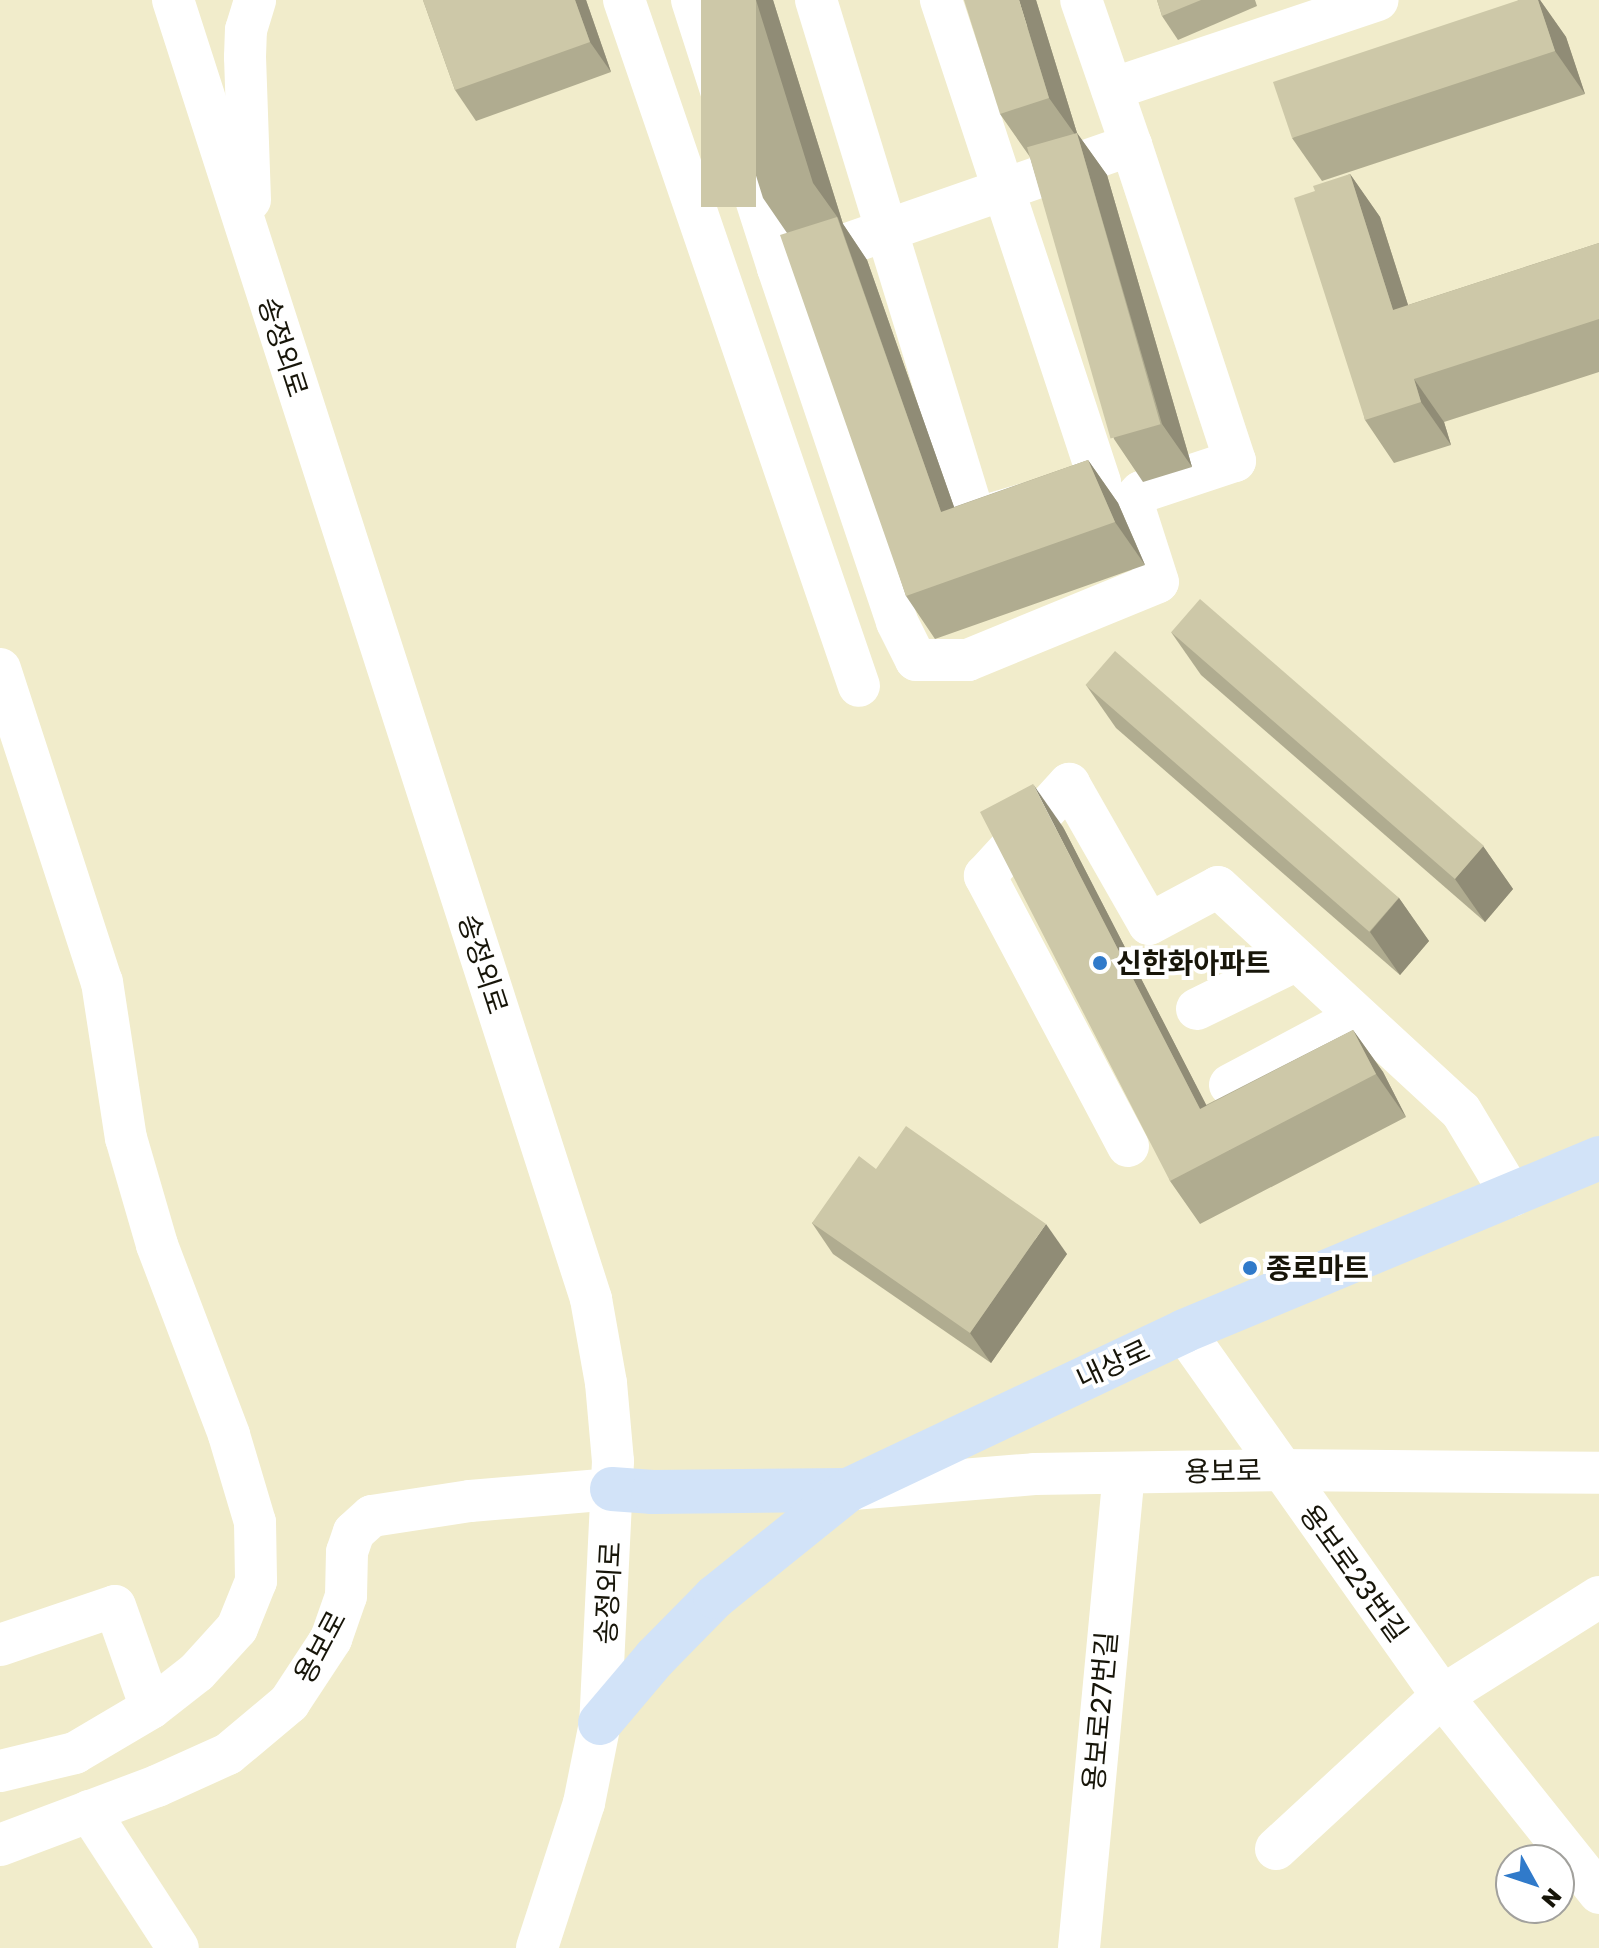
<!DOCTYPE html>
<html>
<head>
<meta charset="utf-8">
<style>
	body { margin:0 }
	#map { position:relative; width:1599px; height:1948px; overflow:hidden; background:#f1eccb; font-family:"Golos Text","Noto Sans KR",sans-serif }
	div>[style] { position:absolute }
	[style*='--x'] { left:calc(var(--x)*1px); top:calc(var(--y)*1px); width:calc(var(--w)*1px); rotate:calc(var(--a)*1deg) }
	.minor>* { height:42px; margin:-21px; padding:0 21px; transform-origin:21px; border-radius:21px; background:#fff }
	.major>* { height:44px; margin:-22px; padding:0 22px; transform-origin:22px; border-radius:22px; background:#d2e3f8 }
	.wall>* { inset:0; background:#b0ac90 }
	.shaded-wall>* { inset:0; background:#908c76 }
	.building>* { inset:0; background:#cdc8a8; transform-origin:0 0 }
	.dots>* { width:22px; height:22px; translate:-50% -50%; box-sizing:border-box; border:4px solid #fff; border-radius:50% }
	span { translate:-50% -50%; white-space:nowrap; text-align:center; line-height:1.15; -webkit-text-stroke:8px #fff; paint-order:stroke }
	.street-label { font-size:28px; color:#171509 }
	.poi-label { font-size:28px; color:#171509; font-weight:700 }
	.left { translate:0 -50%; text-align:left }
	.north { position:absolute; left:1495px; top:1844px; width:80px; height:80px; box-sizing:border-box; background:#fff; border:2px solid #a2a19d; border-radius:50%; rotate:130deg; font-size:22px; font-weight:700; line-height:32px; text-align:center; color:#171509 }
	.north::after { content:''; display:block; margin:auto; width:28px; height:36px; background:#307aca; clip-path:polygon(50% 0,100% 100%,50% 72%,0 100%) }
</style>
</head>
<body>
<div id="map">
	<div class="minor">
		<i style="--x:173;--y:0;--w:1365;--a:72.16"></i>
		<i style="--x:591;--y:1299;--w:85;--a:79.9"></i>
		<i style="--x:606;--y:1383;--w:78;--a:84.9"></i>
		<i style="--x:613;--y:1461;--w:262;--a:92.8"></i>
		<i style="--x:600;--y:1723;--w:82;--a:101.3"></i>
		<i style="--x:584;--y:1803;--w:152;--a:108"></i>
		<i style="--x:624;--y:0;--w:725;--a:71.09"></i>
		<i style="--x:692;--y:0;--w:281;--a:72.2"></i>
		<i style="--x:778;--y:268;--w:374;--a:-19.2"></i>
		<i style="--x:1131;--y:145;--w:153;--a:-109"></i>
		<i style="--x:816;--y:0;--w:543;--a:72.97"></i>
		<i style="--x:975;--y:519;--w:130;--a:-16.5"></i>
		<i style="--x:1100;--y:482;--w:508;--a:-108.26"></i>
		<i style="--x:1112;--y:89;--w:280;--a:-18.5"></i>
		<i style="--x:250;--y:200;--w:143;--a:-92"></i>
		<i style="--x:245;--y:57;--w:27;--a:-88"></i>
		<i style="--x:246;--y:30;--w:31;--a:-73"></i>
		<i style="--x:778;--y:268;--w:373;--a:71.4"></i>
		<i style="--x:897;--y:622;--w:42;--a:63.4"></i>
		<i style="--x:916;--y:660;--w:52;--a:0"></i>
		<i style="--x:968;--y:660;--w:205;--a:-22.3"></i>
		<i style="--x:1158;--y:582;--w:85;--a:-107.8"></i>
		<i style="--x:1132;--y:501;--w:13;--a:-45"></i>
		<i style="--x:1141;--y:492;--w:99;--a:-18.3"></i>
		<i style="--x:1235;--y:461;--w:333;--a:-108.2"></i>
		<i style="--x:0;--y:669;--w:329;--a:72"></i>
		<i style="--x:102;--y:982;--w:158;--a:81.3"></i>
		<i style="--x:126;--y:1138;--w:111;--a:73.8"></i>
		<i style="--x:157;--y:1245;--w:203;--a:69.2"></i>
		<i style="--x:229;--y:1435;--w:91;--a:73.4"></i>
		<i style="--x:255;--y:1522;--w:59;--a:89"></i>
		<i style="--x:256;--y:1581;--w:51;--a:112"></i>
		<i style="--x:237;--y:1628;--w:59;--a:132.3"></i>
		<i style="--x:197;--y:1672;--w:58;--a:142"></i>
		<i style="--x:151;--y:1708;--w:88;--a:149.4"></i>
		<i style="--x:75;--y:1753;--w:77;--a:166.5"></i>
		<i style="--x:1197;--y:1009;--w:111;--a:-26.1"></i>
		<i style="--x:1230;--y:1085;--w:145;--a:-28"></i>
		<i style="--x:1128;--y:1146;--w:306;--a:-117.9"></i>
		<i style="--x:985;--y:876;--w:125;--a:-47.6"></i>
		<i style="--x:1069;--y:784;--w:161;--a:60.3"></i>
		<i style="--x:1149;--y:924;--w:78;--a:-28.2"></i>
		<i style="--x:1218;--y:887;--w:330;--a:42.7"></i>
		<i style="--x:1461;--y:1111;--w:99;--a:59"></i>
		<i style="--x:1184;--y:1331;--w:447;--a:54.7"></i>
		<i style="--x:1442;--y:1696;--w:252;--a:51.4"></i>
		<i style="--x:853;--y:1489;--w:182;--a:-4.7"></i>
		<i style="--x:1034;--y:1474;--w:245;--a:-0.9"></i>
		<i style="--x:1279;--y:1470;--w:320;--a:0.5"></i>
		<i style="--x:0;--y:1645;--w:121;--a:-18.7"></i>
		<i style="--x:115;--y:1606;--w:108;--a:70.6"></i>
		<i style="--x:89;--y:1811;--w:163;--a:57"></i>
		<i style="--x:0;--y:1845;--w:168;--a:-20.6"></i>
		<i style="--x:157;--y:1786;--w:78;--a:-24.3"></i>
		<i style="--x:228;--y:1754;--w:80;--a:-39.9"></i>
		<i style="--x:289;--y:1703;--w:77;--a:-56.7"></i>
		<i style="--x:331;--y:1639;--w:46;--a:-70.8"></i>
		<i style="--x:346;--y:1596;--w:44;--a:-88.7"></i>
		<i style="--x:347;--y:1552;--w:21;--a:-71"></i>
		<i style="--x:354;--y:1532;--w:24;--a:-42"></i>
		<i style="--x:372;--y:1516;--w:99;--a:-8.7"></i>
		<i style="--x:470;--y:1501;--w:143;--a:-4.8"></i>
		<i style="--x:1276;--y:1849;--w:226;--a:-42.7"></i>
		<i style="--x:1442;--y:1696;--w:186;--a:-32.2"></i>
		<i style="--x:1079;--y:1948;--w:477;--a:-84.6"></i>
	</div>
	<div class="major">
		<i style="--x:612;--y:1489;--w:41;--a:4.2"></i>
		<i style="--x:653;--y:1492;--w:195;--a:-0.6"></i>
		<i style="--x:848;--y:1490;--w:372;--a:-25.3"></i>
		<i style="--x:1184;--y:1331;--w:450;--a:-22.6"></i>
		<i style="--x:600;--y:1723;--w:85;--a:-49.8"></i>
		<i style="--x:655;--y:1658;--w:86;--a:-45.5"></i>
		<i style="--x:715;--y:1597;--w:171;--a:-38.8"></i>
	</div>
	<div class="wall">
		<i style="clip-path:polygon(423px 0,586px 0,611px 72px,476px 121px,455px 90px)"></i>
		<i style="clip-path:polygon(701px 0,773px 0,843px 224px,867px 260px,954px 507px,1088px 460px,1118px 503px,1145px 565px,935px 639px,906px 596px,787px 233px,763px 198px)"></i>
		<i style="clip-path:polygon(1036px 0,1077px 133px,1107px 175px,1192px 467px,1143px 482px,1114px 439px,1030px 157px,1000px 114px)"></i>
		<i style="clip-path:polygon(1157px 0,1255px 0,1257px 6px,1178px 40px,1162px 16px)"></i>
		<i style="clip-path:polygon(1519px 0,1540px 0,1566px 37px,1585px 94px,1322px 181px,1292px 138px)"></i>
		<i style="clip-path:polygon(1350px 174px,1380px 217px,1408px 305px,1599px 243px,1599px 372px,1444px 422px,1451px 445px,1394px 463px,1365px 420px,1315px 191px)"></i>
		<i style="clip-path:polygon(1171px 632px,1483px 846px,1513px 889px,1485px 922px,1201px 675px)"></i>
		<i style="clip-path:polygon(1086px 685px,1399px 898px,1429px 941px,1400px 975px,1116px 728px)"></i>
		<i style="clip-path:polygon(1063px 827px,1206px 1105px,1353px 1030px,1383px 1072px,1406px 1117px,1200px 1224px,1170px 1181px)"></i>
		<i style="clip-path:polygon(876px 1169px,1067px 1254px,991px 1363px,833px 1254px,812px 1223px)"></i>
	</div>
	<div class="shaded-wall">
		<i style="clip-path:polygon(575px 0,586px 0,611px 72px,590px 42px)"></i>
		<i style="clip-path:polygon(756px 0,773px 0,843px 224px,867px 260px,971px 555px,941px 512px,838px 218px,813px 183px)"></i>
		<i style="clip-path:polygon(1019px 0,1036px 0,1077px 133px,1107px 175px,1192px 467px,1162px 424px,1079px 140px,1049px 98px)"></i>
		<i style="clip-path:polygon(1538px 0,1540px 0,1566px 37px,1585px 94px,1555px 51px)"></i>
		<i style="clip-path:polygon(1350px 174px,1380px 217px,1423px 352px,1393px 310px)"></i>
		<i style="clip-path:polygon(1414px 379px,1444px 422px,1451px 445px,1421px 402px)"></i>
		<i style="clip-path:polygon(1088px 460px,1118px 503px,1145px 565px,1115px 522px)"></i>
		<i style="clip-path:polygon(1033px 784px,1063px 827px,1230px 1151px,1200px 1109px)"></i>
		<i style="clip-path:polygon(1483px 846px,1513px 889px,1485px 922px,1455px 879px)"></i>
		<i style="clip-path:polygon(1399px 898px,1429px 941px,1400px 975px,1370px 932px)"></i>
		<i style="clip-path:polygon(1353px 1030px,1383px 1072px,1406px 1117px,1376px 1074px)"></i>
		<i style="clip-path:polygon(1046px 1224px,1067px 1254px,991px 1363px,970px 1333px)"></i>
	</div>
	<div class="building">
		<i style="clip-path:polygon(423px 0,575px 0,590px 42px,455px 90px)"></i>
		<i style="left:701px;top:0;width:55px;height:207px"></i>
		<i style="clip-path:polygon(964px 0,1019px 0,1049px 98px,1000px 114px)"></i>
		<i style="clip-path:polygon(1157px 0,1201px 0,1162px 16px)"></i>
		<i style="clip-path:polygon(1519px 0,1538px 0,1555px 51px,1292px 138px,1273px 82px)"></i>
		<i style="left:1077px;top:133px;width:303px;height:52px;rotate:74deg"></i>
		<i style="clip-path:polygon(1350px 174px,1393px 310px,1599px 243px,1599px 319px,1414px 379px,1421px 402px,1365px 420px,1294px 198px,1315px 191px,1313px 186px)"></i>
		<i style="clip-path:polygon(837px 217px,941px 512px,1088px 460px,1115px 522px,906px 596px,780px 235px)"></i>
		<i style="left:1200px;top:599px;width:376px;height:44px;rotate:41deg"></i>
		<i style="left:1115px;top:651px;width:376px;height:45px;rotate:41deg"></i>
		<i style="clip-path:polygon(1033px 784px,1200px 1109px,1353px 1030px,1376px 1074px,1170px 1181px,980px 812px)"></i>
		<i style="clip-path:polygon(906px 1126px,1046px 1224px,970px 1333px,812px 1223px,859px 1156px,876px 1169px)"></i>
	</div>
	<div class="dots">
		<i style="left:1100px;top:963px;background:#307aca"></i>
		<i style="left:1250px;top:1268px;background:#307aca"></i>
	</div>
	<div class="street-label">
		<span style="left:283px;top:347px;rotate:72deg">송정외로</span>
		<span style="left:483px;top:964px;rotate:72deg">송정외로</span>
		<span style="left:1113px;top:1364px;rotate:-25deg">내상로</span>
		<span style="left:1223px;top:1471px;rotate:-1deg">용보로</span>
		<span style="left:1354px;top:1573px;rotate:54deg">용보로23번길</span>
		<span style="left:608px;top:1593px;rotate:-87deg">송정외로</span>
		<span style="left:320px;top:1647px;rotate:-62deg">용보로</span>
		<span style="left:1100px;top:1711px;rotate:-85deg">용보로27번길</span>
	</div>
	<div class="poi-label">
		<span class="left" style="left:1116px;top:963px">신한화아파트</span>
		<span class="left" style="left:1266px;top:1268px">종로마트</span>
	</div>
	<div class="north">N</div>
</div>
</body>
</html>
